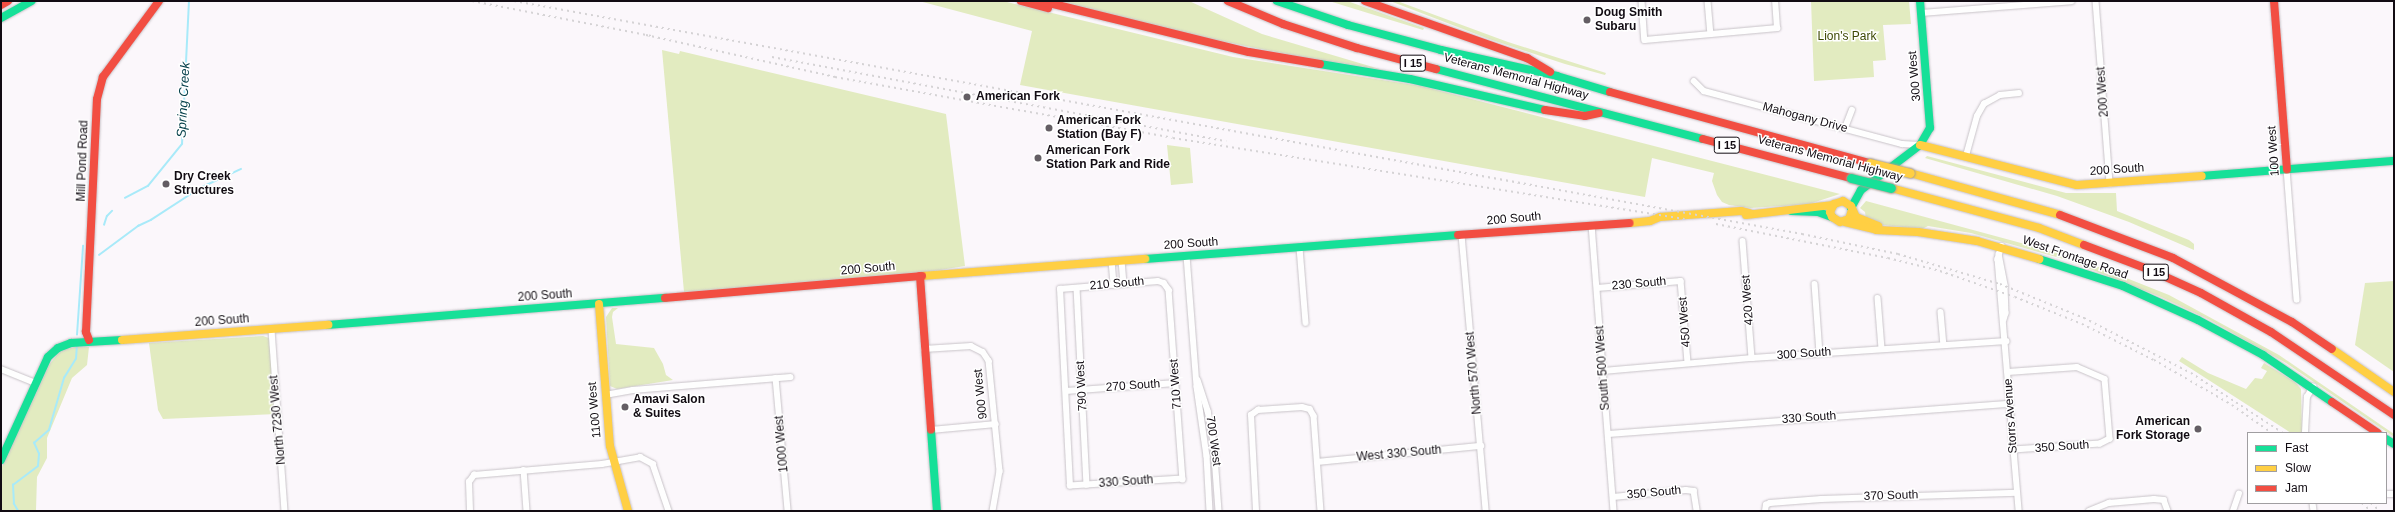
<!DOCTYPE html>
<html>
<head>
<meta charset="utf-8">
<style>
	body { margin:0 }
	#map { position:relative; width:2395px; height:512px; overflow:hidden; background:#fbf7fb; font-family:Arial,sans-serif }
	div>[style] { position:absolute }
	[style*='--x'] { left:calc(var(--x)*1px); top:calc(var(--y)*1px); width:calc(var(--w)*1px); rotate:calc(var(--a)*1deg) }
	.green>* { inset:0; background:#e2ebc0 }
	.stream>* { height:1.5px; margin:-0.75px; padding:0 0.75px; transform-origin:0.75px; border-radius:0.75px; background:#a8eaf9 }
	.roads { filter:drop-shadow(0 0 1px #c8c3c8) drop-shadow(0 0 1px #c8c3c8) }
	.street>* { height:5.5px; margin:-2.75px; padding:0 2.75px; transform-origin:2.75px; border-radius:2.75px; background:#fefefe }
	.fast>* { height:8px; margin:-4px; padding:0 4px; transform-origin:4px; border-radius:4px; background:#16e098 }
	.slow>* { height:8px; margin:-4px; padding:0 4px; transform-origin:4px; border-radius:4px; background:#ffcf43 }
	.jam>* { height:8px; margin:-4px; padding:0 4px; transform-origin:4px; border-radius:4px; background:#f24e42 }
	.rail>* { height:1.5px; margin-top:-0.75px; transform-origin:0; background:repeating-linear-gradient(90deg,#d5d3d5 0 2px,transparent 0 6px) }
	.bridges { filter:drop-shadow(0 0 1px #a89d91) drop-shadow(0 0 1px #a89d91) }
	.fast-bridge>* { height:9px; margin:-4.5px; padding:0 4.5px; transform-origin:4.5px; border-radius:4.5px; background:#16e098 }
	.slow-bridge>* { height:9px; margin:-4.5px; padding:0 4.5px; transform-origin:4.5px; border-radius:4.5px; background:#ffcf43 }
	.dots>* { width:11px; height:11px; translate:-50% -50%; box-sizing:border-box; border:2px solid #fff; border-radius:50% }
	span { translate:-50% -50%; white-space:nowrap; text-align:center; line-height:1.15; -webkit-text-stroke:3px #fff; paint-order:stroke }
	.shield-label span { padding:1px 3px; background:#fff; border:1px solid; border-radius:3px; -webkit-text-stroke-width:0 }
	.shield-label { font-size:11px; color:#120c13; font-weight:700 }
	.poi-label { font-size:12px; color:#120c13; font-weight:700 }
	.left { translate:0 -50%; text-align:left }
	.right { translate:-100% -50%; text-align:right }
	.park-label { font-size:12px; color:#3c4802 }
	.street-label { font-size:12px; color:#120c13 }
	.water-label { font-size:13px; color:#003d47; font-style:italic }
	.frame { position:absolute; inset:0; border:2px solid #120c13; pointer-events:none }
	.legend { position:absolute; left:2247px; top:432px; width:140px; height:72px; box-sizing:border-box; background:#fff; border:1px solid #a09ea1; margin:0; padding:5px 7px; list-style:none; font-size:12px; color:#120c13 }
	.legend li { display:flex; align-items:center; gap:8px; height:20px }
	.legend b { width:20px; border:1px solid #a09ea1 }
</style>
</head>
<body>
<div id="map">
	<div class="green">
		<i style="clip-path:polygon(919px 1px,1003px 1px,1233px 57px,1421px 86px,1840px 194px,1809px 204px,1751px 208px,1729px 205px,1722px 202px,1717px 195px,1712px 181px,1714px 173px,1652px 158px,1645px 197px,1020px 85px,1032px 31px)"></i>
		<i style="clip-path:polygon(1052px 1px,1189px 1px,1262px 34px,1383px 70px,1296px 56px,1196px 36px)"></i>
		<i style="clip-path:polygon(1329px 1px,1347px 1px,1424px 28px,1423px 30px)"></i>
		<i style="clip-path:polygon(1390px 1px,1397px 1px,1508px 42px,1606px 73px,1605px 75px,1565px 64px,1489px 39px)"></i>
		<i style="clip-path:polygon(1811px 1px,1909px 1px,1911px 24px,1883px 25px,1886px 60px,1873px 61px,1874px 77px,1814px 81px)"></i>
		<i style="clip-path:polygon(662px 50px,679px 54px,680px 51px,946px 114px,965px 266px,909px 275px,684px 292px)"></i>
		<i style="clip-path:polygon(1167px 145px,1190px 148px,1193px 183px,1171px 185px)"></i>
		<i style="clip-path:polygon(1927px 156px,2066px 193px,2116px 193px,2117px 211px,2189px 240px,2194px 244px,2194px 250px,2129px 222px,2057px 196px,1925px 158px)"></i>
		<i style="clip-path:polygon(1866px 201px,2076px 258px,2169px 295px,2279px 355px,2394px 434px,2394px 437px,2286px 363px,2208px 319px,2161px 297px,2067px 260px,1971px 233px,1928px 226px,1922px 229px,1883px 225px,1866px 219px,1865px 212px,1860px 208px)"></i>
		<i style="clip-path:polygon(2394px 281px,2394px 372px,2355px 345px,2365px 283px)"></i>
		<i style="clip-path:polygon(612px 308px,618px 308px,613px 312px,612px 317px,616px 344px,654px 348px,663px 364px,666px 375px,673px 380px,617px 389px,610px 386px,606px 317px)"></i>
		<i style="clip-path:polygon(263px 336px,269px 338px,270px 342px,276px 414px,163px 419px,158px 410px,149px 343px)"></i>
		<i style="clip-path:polygon(75px 347px,89px 347px,87px 365px,72px 378px,47px 438px,47px 458px,37px 477px,36px 511px,1px 511px,1px 469px,12px 445px,49px 365px,60px 351px)"></i>
		<i style="clip-path:polygon(2182px 357px,2208px 373px,2246px 389px,2255px 378px,2262px 379px,2267px 371px,2261px 368px,2264px 363px,2295px 382px,2301px 389px,2302px 433px,2291px 433px,2179px 361px)"></i>
	</div>
	<div class="stream">
		<i style="--x:125;--y:198;--w:26;--a:-28"></i>
		<i style="--x:148;--y:186;--w:54;--a:-51"></i>
		<i style="--x:182;--y:144;--w:143;--a:-87.2"></i>
		<i style="--x:104;--y:225;--w:9;--a:-72"></i>
		<i style="--x:107;--y:216;--w:7;--a:-45"></i>
		<i style="--x:99;--y:255;--w:49;--a:-36.6"></i>
		<i style="--x:138;--y:226;--w:14;--a:-25"></i>
		<i style="--x:151;--y:220;--w:59;--a:-33.1"></i>
		<i style="--x:200;--y:188;--w:45;--a:-24.9"></i>
		<i style="--x:77;--y:335;--w:89;--a:-86.1"></i>
		<i style="--x:18;--y:511;--w:8;--a:-120"></i>
		<i style="--x:14;--y:504;--w:19;--a:-93"></i>
		<i style="--x:13;--y:485;--w:31;--a:-37"></i>
		<i style="--x:38;--y:466;--w:12;--a:-85"></i>
		<i style="--x:39;--y:454;--w:12;--a:-114"></i>
		<i style="--x:34;--y:443;--w:20;--a:-41"></i>
		<i style="--x:49;--y:430;--w:54;--a:-73.9"></i>
		<i style="--x:64;--y:378;--w:22;--a:-58"></i>
		<i style="--x:76;--y:359;--w:13;--a:-86"></i>
	</div>
	<div class="roads">
		<div class="street">
			<i style="--x:1642;--y:1;--w:39;--a:86"></i>
			<i style="--x:1645;--y:40;--w:133;--a:-5.2"></i>
			<i style="--x:1777;--y:28;--w:27;--a:-94"></i>
			<i style="--x:1708;--y:1;--w:33;--a:85"></i>
			<i style="--x:2096;--y:1;--w:183;--a:85.6"></i>
			<i style="--x:1921;--y:13;--w:151;--a:-4.5"></i>
			<i style="--x:1694;--y:81;--w:14;--a:45"></i>
			<i style="--x:1704;--y:91;--w:205;--a:15"></i>
			<i style="--x:1902;--y:144;--w:18;--a:3"></i>
			<i style="--x:1845;--y:128;--w:19;--a:-69"></i>
			<i style="--x:1966;--y:156;--w:41;--a:-74.6"></i>
			<i style="--x:1977;--y:116;--w:14;--a:-60"></i>
			<i style="--x:1984;--y:104;--w:18;--a:-29"></i>
			<i style="--x:2000;--y:95;--w:19;--a:-6"></i>
			<i style="--x:2287;--y:169;--w:131;--a:85.6"></i>
			<i style="--x:1592;--y:225;--w:287;--a:85.6"></i>
			<i style="--x:1462;--y:235;--w:277;--a:85"></i>
			<i style="--x:1743;--y:241;--w:117;--a:85.6"></i>
			<i style="--x:2002;--y:246;--w:14;--a:107"></i>
			<i style="--x:1998;--y:259;--w:253;--a:85.2"></i>
			<i style="--x:1300;--y:248;--w:75;--a:85.4"></i>
			<i style="--x:1999;--y:254;--w:33;--a:79"></i>
			<i style="--x:2005;--y:286;--w:27;--a:88"></i>
			<i style="--x:2006;--y:313;--w:7;--a:106"></i>
			<i style="--x:1187;--y:256;--w:131;--a:85.6"></i>
			<i style="--x:1197;--y:387;--w:70;--a:81.8"></i>
			<i style="--x:1207;--y:456;--w:55;--a:86.9"></i>
			<i style="--x:1112;--y:261;--w:24;--a:85"></i>
			<i style="--x:1122;--y:261;--w:23;--a:85"></i>
			<i style="--x:1158;--y:281;--w:6;--a:18"></i>
			<i style="--x:1164;--y:283;--w:9;--a:54"></i>
			<i style="--x:1169;--y:290;--w:190;--a:85.8"></i>
			<i style="--x:1183;--y:479;--w:113;--a:176.5"></i>
			<i style="--x:1070;--y:486;--w:197;--a:-92.9"></i>
			<i style="--x:1060;--y:289;--w:98;--a:-4.7"></i>
			<i style="--x:1815;--y:284;--w:69;--a:85.9"></i>
			<i style="--x:1077;--y:288;--w:197;--a:87.1"></i>
			<i style="--x:1597;--y:288;--w:84;--a:-4.8"></i>
			<i style="--x:1681;--y:281;--w:82;--a:85.1"></i>
			<i style="--x:1878;--y:298;--w:51;--a:85.5"></i>
			<i style="--x:1941;--y:312;--w:33;--a:85"></i>
			<i style="--x:272;--y:330;--w:181;--a:85.9"></i>
			<i style="--x:924;--y:349;--w:47;--a:-3.7"></i>
			<i style="--x:971;--y:346;--w:13;--a:27"></i>
			<i style="--x:983;--y:352;--w:11;--a:56"></i>
			<i style="--x:989;--y:361;--w:111;--a:84.3"></i>
			<i style="--x:1000;--y:471;--w:41;--a:99.9"></i>
			<i style="--x:1;--y:369;--w:38;--a:22"></i>
			<i style="--x:1603;--y:371;--w:150;--a:-5"></i>
			<i style="--x:1752;--y:358;--w:255;--a:-3.8"></i>
			<i style="--x:2008;--y:372;--w:69;--a:-4.1"></i>
			<i style="--x:2077;--y:367;--w:30;--a:23"></i>
			<i style="--x:2105;--y:379;--w:60;--a:85.2"></i>
			<i style="--x:2110;--y:439;--w:11;--a:153"></i>
			<i style="--x:2100;--y:444;--w:86;--a:176"></i>
			<i style="--x:776;--y:378;--w:134;--a:84.8"></i>
			<i style="--x:1198;--y:380;--w:33;--a:72"></i>
			<i style="--x:1208;--y:411;--w:33;--a:79"></i>
			<i style="--x:1214;--y:443;--w:68;--a:85.8"></i>
			<i style="--x:1066;--y:391;--w:110;--a:-4.2"></i>
			<i style="--x:605;--y:395;--w:28;--a:-10"></i>
			<i style="--x:633;--y:390;--w:158;--a:-4.7"></i>
			<i style="--x:931;--y:430;--w:65;--a:-5.3"></i>
			<i style="--x:2305;--y:433;--w:36;--a:-87"></i>
			<i style="--x:2307;--y:397;--w:12;--a:-59"></i>
			<i style="--x:1608;--y:434;--w:403;--a:-4.3"></i>
			<i style="--x:1317;--y:462;--w:165;--a:-5.6"></i>
			<i style="--x:524;--y:470;--w:41;--a:85.8"></i>
			<i style="--x:2388;--y:494;--w:6;--a:0"></i>
			<i style="--x:1613;--y:497;--w:73;--a:-5.5"></i>
			<i style="--x:1686;--y:490;--w:8;--a:7"></i>
			<i style="--x:1694;--y:491;--w:20;--a:81"></i>
			<i style="--x:2313;--y:503;--w:8;--a:83"></i>
			<i style="--x:470;--y:511;--w:29;--a:-92"></i>
			<i style="--x:469;--y:482;--w:9;--a:-54"></i>
			<i style="--x:474;--y:475;--w:128;--a:-4.9"></i>
			<i style="--x:602;--y:464;--w:39;--a:-10"></i>
			<i style="--x:640;--y:457;--w:15;--a:28"></i>
			<i style="--x:653;--y:464;--w:50;--a:71.2"></i>
			<i style="--x:1256;--y:511;--w:96;--a:-93"></i>
			<i style="--x:1251;--y:415;--w:9;--a:-36"></i>
			<i style="--x:1258;--y:410;--w:44;--a:-3.9"></i>
			<i style="--x:1302;--y:407;--w:8;--a:14"></i>
			<i style="--x:1310;--y:409;--w:8;--a:60"></i>
			<i style="--x:1314;--y:416;--w:95;--a:85.8"></i>
			<i style="--x:1765;--y:511;--w:6;--a:-81"></i>
			<i style="--x:1766;--y:505;--w:4;--a:-27"></i>
			<i style="--x:1770;--y:503;--w:51;--a:-4.5"></i>
			<i style="--x:1821;--y:499;--w:196;--a:-1.8"></i>
			<i style="--x:2089;--y:511;--w:22;--a:-22"></i>
			<i style="--x:2109;--y:503;--w:45;--a:-5.1"></i>
			<i style="--x:2154;--y:499;--w:10;--a:6"></i>
			<i style="--x:2164;--y:500;--w:12;--a:70"></i>
			<i style="--x:2233;--y:511;--w:18;--a:-71"></i>
		</div>
		<div class="fast">
			<i style="--x:1277;--y:1;--w:75;--a:18.7"></i>
			<i style="--x:1348;--y:25;--w:96;--a:15"></i>
			<i style="--x:1441;--y:50;--w:119;--a:12.6"></i>
			<i style="--x:1557;--y:76;--w:55;--a:16.8"></i>
			<i style="--x:1;--y:18;--w:35;--a:-29"></i>
			<i style="--x:1320;--y:64;--w:91;--a:9.5"></i>
			<i style="--x:1410;--y:79;--w:139;--a:12.9"></i>
			<i style="--x:1436;--y:69;--w:276;--a:14.7"></i>
			<i style="--x:2202;--y:176;--w:193;--a:-4.5"></i>
			<i style="--x:1851;--y:208;--w:21;--a:-61"></i>
			<i style="--x:1861;--y:190;--w:74;--a:-37.3"></i>
			<i style="--x:1920;--y:145;--w:20;--a:-60"></i>
			<i style="--x:1930;--y:128;--w:127;--a:-94.5"></i>
			<i style="--x:1791;--y:211;--w:27;--a:2"></i>
			<i style="--x:1818;--y:212;--w:15;--a:20"></i>
			<i style="--x:1145;--y:259;--w:314;--a:-4.4"></i>
			<i style="--x:2039;--y:259;--w:88;--a:17.8"></i>
			<i style="--x:2123;--y:286;--w:82;--a:24.4"></i>
			<i style="--x:2198;--y:320;--w:74;--a:28.3"></i>
			<i style="--x:2263;--y:355;--w:83;--a:34.3"></i>
			<i style="--x:328;--y:325;--w:338;--a:-4.6"></i>
			<i style="--x:931;--y:430;--w:81;--a:85.8"></i>
			<i style="--x:2386;--y:439;--w:9;--a:32"></i>
			<i style="--x:1;--y:460;--w:113;--a:-65.5"></i>
			<i style="--x:48;--y:357;--w:13;--a:-42"></i>
			<i style="--x:58;--y:348;--w:14;--a:-21"></i>
			<i style="--x:71;--y:343;--w:51;--a:-3.4"></i>
		</div>
		<div class="slow">
			<i style="--x:1920;--y:145;--w:162;--a:14.3"></i>
			<i style="--x:2077;--y:185;--w:125;--a:-4.1"></i>
			<i style="--x:1910;--y:173;--w:156;--a:15.6"></i>
			<i style="--x:1891;--y:188;--w:153;--a:15.1"></i>
			<i style="--x:2039;--y:228;--w:48;--a:20.7"></i>
			<i style="--x:1852;--y:210;--w:9;--a:108"></i>
			<i style="--x:1849;--y:219;--w:9;--a:162"></i>
			<i style="--x:1840;--y:222;--w:9;--a:-148"></i>
			<i style="--x:1832;--y:217;--w:5;--a:-112"></i>
			<i style="--x:1830;--y:212;--w:9;--a:-63"></i>
			<i style="--x:1834;--y:204;--w:9;--a:-18"></i>
			<i style="--x:1843;--y:201;--w:9;--a:32"></i>
			<i style="--x:1851;--y:206;--w:12;--a:66"></i>
			<i style="--x:1856;--y:217;--w:24;--a:22"></i>
			<i style="--x:1746;--y:215;--w:88;--a:-6.6"></i>
			<i style="--x:1845;--y:222;--w:32;--a:14"></i>
			<i style="--x:1876;--y:230;--w:42;--a:2.7"></i>
			<i style="--x:1918;--y:232;--w:60;--a:8.7"></i>
			<i style="--x:1977;--y:241;--w:65;--a:16.2"></i>
			<i style="--x:1630;--y:223;--w:20;--a:-6"></i>
			<i style="--x:1650;--y:221;--w:11;--a:-22"></i>
			<i style="--x:1660;--y:217;--w:81;--a:-4.2"></i>
			<i style="--x:1741;--y:211;--w:9;--a:13"></i>
			<i style="--x:922;--y:276;--w:224;--a:-4.4"></i>
			<i style="--x:599;--y:304;--w:142;--a:85.6"></i>
			<i style="--x:610;--y:446;--w:67;--a:74.5"></i>
			<i style="--x:122;--y:340;--w:207;--a:-4.2"></i>
			<i style="--x:2332;--y:349;--w:75;--a:34.7"></i>
		</div>
		<div class="jam">
			<i style="--x:1021;--y:1;--w:28;--a:15"></i>
			<i style="--x:1041;--y:1;--w:214;--a:13.8"></i>
			<i style="--x:1249;--y:52;--w:72;--a:9.6"></i>
			<i style="--x:1228;--y:1;--w:60;--a:22.7"></i>
			<i style="--x:1283;--y:24;--w:78;--a:18"></i>
			<i style="--x:1357;--y:48;--w:82;--a:14.9"></i>
			<i style="--x:1365;--y:1;--w:172;--a:19.4"></i>
			<i style="--x:1527;--y:58;--w:27;--a:31"></i>
			<i style="--x:2274;--y:1;--w:169;--a:85.6"></i>
			<i style="--x:1;--y:5;--w:8;--a:-30"></i>
			<i style="--x:1610;--y:92;--w:270;--a:15.3"></i>
			<i style="--x:1545;--y:110;--w:40;--a:8.5"></i>
			<i style="--x:1585;--y:116;--w:14;--a:-12"></i>
			<i style="--x:1703;--y:139;--w:153;--a:14.8"></i>
			<i style="--x:2060;--y:215;--w:121;--a:20.8"></i>
			<i style="--x:2173;--y:258;--w:135;--a:28.3"></i>
			<i style="--x:2292;--y:322;--w:48;--a:34"></i>
			<i style="--x:1458;--y:235;--w:172;--a:-4"></i>
			<i style="--x:2084;--y:245;--w:68;--a:20.6"></i>
			<i style="--x:2148;--y:269;--w:58;--a:24.4"></i>
			<i style="--x:2201;--y:293;--w:80;--a:29.1"></i>
			<i style="--x:2271;--y:332;--w:148;--a:34"></i>
			<i style="--x:920;--y:276;--w:154;--a:85.9"></i>
			<i style="--x:665;--y:298;--w:258;--a:-4.9"></i>
			<i style="--x:89;--y:340;--w:9;--a:-111"></i>
			<i style="--x:86;--y:332;--w:233;--a:-87.3"></i>
			<i style="--x:97;--y:99;--w:23;--a:-75"></i>
			<i style="--x:103;--y:77;--w:94;--a:-53.6"></i>
			<i style="--x:2332;--y:402;--w:55;--a:34"></i>
		</div>
	</div>
	<div class="rail">
		<i style="--x:472;--y:1;--w:183;--a:11"></i>
		<i style="--x:514;--y:1;--w:1309;--a:10.25"></i>
		<i style="--x:1802;--y:234;--w:98;--a:11.8"></i>
		<i style="--x:1898;--y:254;--w:106;--a:16.4"></i>
		<i style="--x:2000;--y:284;--w:91;--a:22"></i>
		<i style="--x:2084;--y:318;--w:120;--a:27.2"></i>
		<i style="--x:2191;--y:373;--w:110;--a:33.1"></i>
		<i style="--x:646;--y:35;--w:194;--a:12.5"></i>
		<i style="--x:835;--y:77;--w:343;--a:10.2"></i>
		<i style="--x:1173;--y:138;--w:518;--a:8.99"></i>
		<i style="--x:772;--y:57;--w:462;--a:10.5"></i>
		<i style="--x:1716;--y:224;--w:175;--a:11.2"></i>
		<i style="--x:1888;--y:258;--w:54;--a:14"></i>
		<i style="--x:1940;--y:271;--w:79;--a:19.1"></i>
		<i style="--x:2015;--y:297;--w:72;--a:21.9"></i>
		<i style="--x:2082;--y:324;--w:80;--a:26.6"></i>
		<i style="--x:2154;--y:360;--w:90;--a:30"></i>
		<i style="--x:2232;--y:405;--w:49;--a:35"></i>
		<i style="--x:2362;--y:503;--w:12;--a:42"></i>
		<i style="--x:2371;--y:503;--w:12;--a:42"></i>
	</div>
	<div class="bridges">
		<div class="fast-bridge">
			<i style="--x:1851;--y:178;--w:41;--a:14"></i>
		</div>
		<div class="slow-bridge">
			<i style="--x:1870;--y:163;--w:41;--a:14"></i>
		</div>
	</div>
	<div class="dots">
		<i style="left:1587px;top:20px;background:#645e64"></i>
		<i style="left:967px;top:97px;background:#645e64"></i>
		<i style="left:1049px;top:128px;background:#645e64"></i>
		<i style="left:1038px;top:158px;background:#645e64"></i>
		<i style="left:166px;top:184px;background:#645e64"></i>
		<i style="left:625px;top:407px;background:#645e64"></i>
		<i style="left:2198px;top:429px;background:#645e64"></i>
	</div>
	<div class="shield-label">
		<span style="left:1413px;top:63px">I 15</span>
		<span style="left:1727px;top:145px">I 15</span>
		<span style="left:2156px;top:272px">I 15</span>
	</div>
	<div class="poi-label">
		<span class="left" style="left:1595px;top:20px">Doug Smith<br>Subaru</span>
		<span class="left" style="left:976px;top:97px">American Fork</span>
		<span class="left" style="left:1057px;top:128px">American Fork<br>Station (Bay F)</span>
		<span class="left" style="left:1046px;top:158px">American Fork<br>Station Park and Ride</span>
		<span class="left" style="left:174px;top:184px">Dry Creek<br>Structures</span>
		<span class="left" style="left:633px;top:407px">Amavi Salon<br>&amp; Suites</span>
		<span class="right" style="left:2190px;top:429px">American<br>Fork Storage</span>
	</div>
	<div class="park-label">
		<span style="left:1847px;top:37px">Lion's Park</span>
	</div>
	<div class="street-label">
		<span style="left:1915px;top:76px;rotate:-95deg">300 West</span>
		<span style="left:1516px;top:77px;rotate:15deg">Veterans Memorial Highway</span>
		<span style="left:2103px;top:92px;rotate:-94deg">200 West</span>
		<span style="left:1805px;top:118px;rotate:15deg">Mahogany Drive</span>
		<span style="left:2274px;top:151px;rotate:-94deg">100 West</span>
		<span style="left:1830px;top:159px;rotate:15deg">Veterans Memorial Highway</span>
		<span style="left:83px;top:161px;rotate:-88deg">Mill Pond Road</span>
		<span style="left:2117px;top:170px;rotate:-4deg">200 South</span>
		<span style="left:1514px;top:219px;rotate:-5deg">200 South</span>
		<span style="left:1191px;top:244px;rotate:-4deg">200 South</span>
		<span style="left:2075px;top:258px;rotate:19deg">West Frontage Road</span>
		<span style="left:868px;top:269px;rotate:-5deg">200 South</span>
		<span style="left:1117px;top:284px;rotate:-5deg">210 South</span>
		<span style="left:1639px;top:284px;rotate:-5deg">230 South</span>
		<span style="left:545px;top:296px;rotate:-4deg">200 South</span>
		<span style="left:1748px;top:300px;rotate:-94deg">420 West</span>
		<span style="left:222px;top:321px;rotate:-4deg">200 South</span>
		<span style="left:1685px;top:322px;rotate:-94deg">450 West</span>
		<span style="left:1804px;top:354px;rotate:-4deg">300 South</span>
		<span style="left:1603px;top:368px;rotate:-94deg">South 500 West</span>
		<span style="left:1474px;top:373px;rotate:-95deg">North 570 West</span>
		<span style="left:1176px;top:384px;rotate:-94deg">710 West</span>
		<span style="left:1082px;top:386px;rotate:-93deg">790 West</span>
		<span style="left:1133px;top:386px;rotate:-4deg">270 South</span>
		<span style="left:981px;top:394px;rotate:-96deg">900 West</span>
		<span style="left:595px;top:410px;rotate:-95deg">1100 West</span>
		<span style="left:2011px;top:416px;rotate:-94deg">Storrs Avenue</span>
		<span style="left:1809px;top:418px;rotate:-4deg">330 South</span>
		<span style="left:278px;top:420px;rotate:-95deg">North 7230 West</span>
		<span style="left:1213px;top:441px;rotate:82deg">700 West</span>
		<span style="left:782px;top:444px;rotate:-95deg">1000 West</span>
		<span style="left:2062px;top:447px;rotate:-4deg">350 South</span>
		<span style="left:1399px;top:454px;rotate:-5deg">West 330 South</span>
		<span style="left:1126px;top:482px;rotate:-4deg">330 South</span>
		<span style="left:1654px;top:493px;rotate:-5deg">350 South</span>
		<span style="left:1891px;top:496px;rotate:-2deg">370 South</span>
	</div>
	<div class="water-label">
		<span style="left:184px;top:100px;rotate:-87deg">Spring Creek</span>
	</div>
	<div class="frame"></div>
	<ul class="legend">
	<li><b style="height:5px;background:#16e098"></b>Fast</li>
	<li><b style="height:5px;background:#ffcf43"></b>Slow</li>
	<li><b style="height:5px;background:#f24e42"></b>Jam</li>
	</ul>
</div>
</body>
</html>
